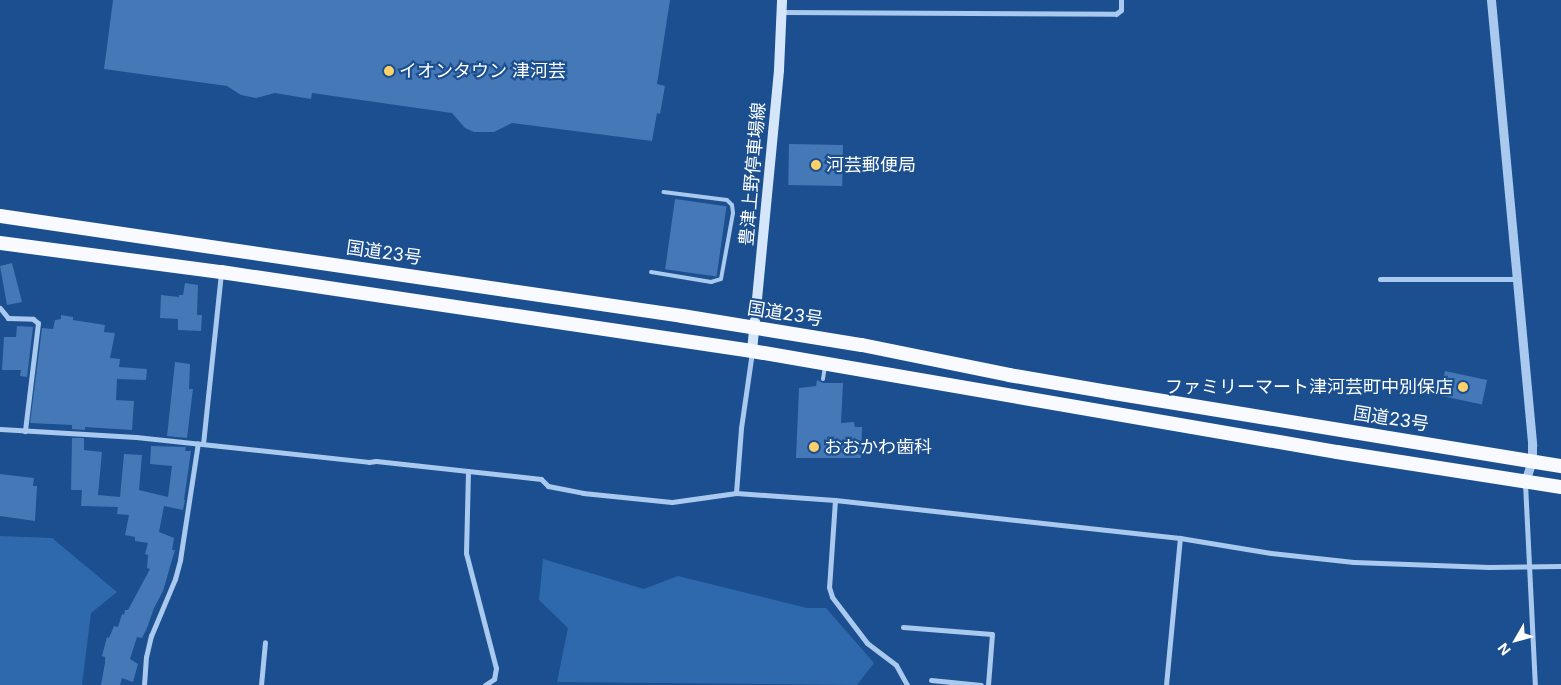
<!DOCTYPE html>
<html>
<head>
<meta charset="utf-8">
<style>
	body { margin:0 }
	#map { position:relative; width:1561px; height:685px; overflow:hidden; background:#1b4f8f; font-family:Inter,"Noto Sans JP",sans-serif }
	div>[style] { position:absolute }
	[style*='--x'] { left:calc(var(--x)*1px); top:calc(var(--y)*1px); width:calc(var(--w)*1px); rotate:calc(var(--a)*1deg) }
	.green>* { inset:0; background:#2e69ad }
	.building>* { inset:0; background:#4478b7; transform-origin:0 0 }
	.service>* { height:4px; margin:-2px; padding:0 2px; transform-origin:2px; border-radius:2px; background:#a9c9ee }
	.minor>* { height:5px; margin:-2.5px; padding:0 2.5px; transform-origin:2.5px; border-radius:2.5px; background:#a9c9ee }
	.tertiary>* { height:9px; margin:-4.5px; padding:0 4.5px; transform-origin:4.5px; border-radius:4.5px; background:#a9c9ee }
	.secondary>* { height:10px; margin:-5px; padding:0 5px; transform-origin:5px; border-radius:5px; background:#d6e6fa }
	.trunk>* { height:14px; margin:-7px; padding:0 7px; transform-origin:7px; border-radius:7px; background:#f8faff }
	.dots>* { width:14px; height:14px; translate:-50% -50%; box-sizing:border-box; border:2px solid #1b4f8f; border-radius:50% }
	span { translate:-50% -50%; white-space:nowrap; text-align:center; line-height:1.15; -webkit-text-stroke:4.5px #1b4f8f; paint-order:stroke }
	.poi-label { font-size:18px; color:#fff }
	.left { translate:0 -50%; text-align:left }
	.right { translate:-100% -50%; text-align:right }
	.street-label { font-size:18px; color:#fff }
	.north { position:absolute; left:1491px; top:615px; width:50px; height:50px; -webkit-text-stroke:4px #1b4f8f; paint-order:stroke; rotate:232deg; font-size:14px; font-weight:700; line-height:20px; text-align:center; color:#fff }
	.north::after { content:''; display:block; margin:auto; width:18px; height:22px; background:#fff; clip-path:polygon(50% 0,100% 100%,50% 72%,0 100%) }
</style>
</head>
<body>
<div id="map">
	<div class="green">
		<i style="clip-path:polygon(0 536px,52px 538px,117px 592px,91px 613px,82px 685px,0 685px)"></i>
		<i style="clip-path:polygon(543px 559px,644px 589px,678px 576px,807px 608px,826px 608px,874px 663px,857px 685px,557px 682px,568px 628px,539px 600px)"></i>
	</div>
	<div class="building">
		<i style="clip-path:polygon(113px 0,670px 0,657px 84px,665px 86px,660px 114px,657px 113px,652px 141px,512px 123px,494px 132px,474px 132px,465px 128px,452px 113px,312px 93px,311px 99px,275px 93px,256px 98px,241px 95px,227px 86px,104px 69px)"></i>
		<i style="left:789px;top:144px;width:54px;height:41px;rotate:1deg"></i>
		<i style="left:675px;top:199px;width:52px;height:71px;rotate:8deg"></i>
		<i style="clip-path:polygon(12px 263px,22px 302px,7px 305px,0 266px)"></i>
		<i style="clip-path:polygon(185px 283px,198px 285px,197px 315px,202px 315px,201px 331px,178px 330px,178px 319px,160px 318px,161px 295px,179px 297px,179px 295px,183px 295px)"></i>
		<i style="clip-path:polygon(61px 315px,73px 317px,73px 320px,105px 325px,104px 332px,115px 333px,110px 358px,120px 359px,119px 367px,147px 369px,146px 380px,117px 379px,116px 400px,134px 401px,132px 430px,85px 427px,85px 430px,72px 429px,72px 425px,30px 423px,42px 328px,53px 329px,55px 320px,61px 319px)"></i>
		<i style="clip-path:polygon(17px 326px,33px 327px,27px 377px,20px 376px,21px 370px,2px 370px,4px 337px,16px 337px)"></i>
		<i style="clip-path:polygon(175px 362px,190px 364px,189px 389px,193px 389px,187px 438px,167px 436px)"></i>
		<i style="left:1445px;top:371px;width:43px;height:25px;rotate:12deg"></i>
		<i style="clip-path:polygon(817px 380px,823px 383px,843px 383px,841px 423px,854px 422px,855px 427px,862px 427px,861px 458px,796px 458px,799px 388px,816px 386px)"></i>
		<i style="clip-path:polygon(72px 438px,84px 438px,84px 450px,102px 452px,98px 495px,120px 497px,124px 454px,142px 455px,139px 490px,168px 497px,172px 466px,150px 464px,151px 446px,186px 447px,185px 451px,191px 451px,184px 500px,176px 498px,185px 500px,183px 510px,164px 506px,159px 532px,174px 538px,172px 550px,175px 550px,163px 591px,154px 608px,147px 628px,142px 638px,137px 637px,130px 659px,138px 664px,133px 682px,122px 678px,120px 685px,101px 685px,105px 663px,105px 657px,102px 656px,107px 637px,109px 638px,114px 626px,118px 627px,122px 614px,124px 615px,125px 610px,128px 610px,150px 569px,147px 568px,148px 555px,145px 554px,148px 543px,135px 541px,135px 537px,125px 535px,129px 515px,117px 514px,118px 507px,81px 506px,82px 490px,71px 490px)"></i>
		<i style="clip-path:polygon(0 474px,34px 478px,33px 486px,37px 486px,35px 521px,0 516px)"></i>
	</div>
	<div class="service">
		<i style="--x:651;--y:272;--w:61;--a:9.5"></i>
		<i style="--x:711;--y:282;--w:10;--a:-17"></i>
		<i style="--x:721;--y:279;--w:67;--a:-79.7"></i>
		<i style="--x:733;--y:213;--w:8;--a:-97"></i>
		<i style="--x:732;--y:205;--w:7;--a:-135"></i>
		<i style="--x:727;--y:200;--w:64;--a:-172.9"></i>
		<i style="--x:823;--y:379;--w:12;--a:-81"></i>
	</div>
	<div class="minor">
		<i style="--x:782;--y:12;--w:334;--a:0.3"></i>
		<i style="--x:1116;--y:14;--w:6;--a:-39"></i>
		<i style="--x:1121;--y:10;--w:10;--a:-90"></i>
		<i style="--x:1380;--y:279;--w:136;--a:0"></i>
		<i style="--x:0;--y:308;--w:13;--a:51"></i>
		<i style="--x:8;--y:318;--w:25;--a:2"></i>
		<i style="--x:33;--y:319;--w:6;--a:39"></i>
		<i style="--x:38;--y:323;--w:109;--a:96.9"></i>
		<i style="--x:0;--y:429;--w:136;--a:3.4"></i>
		<i style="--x:136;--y:437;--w:234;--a:6.1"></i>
		<i style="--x:369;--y:462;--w:7;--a:-8"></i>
		<i style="--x:376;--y:461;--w:166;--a:6.2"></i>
		<i style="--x:541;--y:479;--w:10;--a:45"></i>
		<i style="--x:548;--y:486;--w:36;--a:11"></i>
		<i style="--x:583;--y:493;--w:89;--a:5.8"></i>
		<i style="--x:672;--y:502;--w:65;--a:-8"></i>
		<i style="--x:736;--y:493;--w:99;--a:4"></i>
		<i style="--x:835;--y:500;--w:347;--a:6.3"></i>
		<i style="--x:1180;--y:538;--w:92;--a:9.4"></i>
		<i style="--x:1271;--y:553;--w:83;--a:6.2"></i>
		<i style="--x:1354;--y:562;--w:135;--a:2.1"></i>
		<i style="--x:1489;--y:567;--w:72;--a:-0.8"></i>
		<i style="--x:203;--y:444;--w:172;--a:-84"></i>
		<i style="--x:468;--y:471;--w:82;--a:91.4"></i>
		<i style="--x:466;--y:553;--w:119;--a:75.4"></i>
		<i style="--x:496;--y:668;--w:11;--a:100"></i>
		<i style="--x:494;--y:679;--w:11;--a:146"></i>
		<i style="--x:1525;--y:483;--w:202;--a:87.2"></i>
		<i style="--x:736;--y:493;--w:65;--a:-85.6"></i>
		<i style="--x:741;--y:428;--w:77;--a:-81.8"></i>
		<i style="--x:835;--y:500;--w:87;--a:93.9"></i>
		<i style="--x:829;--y:587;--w:10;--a:73"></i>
		<i style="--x:832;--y:597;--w:58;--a:52.7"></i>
		<i style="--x:867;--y:643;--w:36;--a:37"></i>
		<i style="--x:896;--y:665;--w:23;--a:61"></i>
		<i style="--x:903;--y:627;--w:89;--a:4.5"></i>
		<i style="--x:992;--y:634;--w:51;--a:94.5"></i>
		<i style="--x:931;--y:680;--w:50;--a:5.7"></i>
		<i style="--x:144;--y:685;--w:28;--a:-86"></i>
		<i style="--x:146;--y:657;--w:22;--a:-77"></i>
		<i style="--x:151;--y:636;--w:62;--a:-67.2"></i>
		<i style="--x:175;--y:579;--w:20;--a:-75"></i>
		<i style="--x:180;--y:560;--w:118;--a:-81.3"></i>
		<i style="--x:261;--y:685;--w:43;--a:-84.7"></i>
		<i style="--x:1166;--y:685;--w:148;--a:-84.6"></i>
	</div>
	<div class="tertiary">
		<i style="--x:1491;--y:0;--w:447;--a:84.7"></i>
		<i style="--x:1532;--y:445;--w:16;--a:90"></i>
		<i style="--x:1532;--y:461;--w:21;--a:109"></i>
	</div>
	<div class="secondary">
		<i style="--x:752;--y:351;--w:282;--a:-84.5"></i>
		<i style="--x:779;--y:70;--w:70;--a:-87.5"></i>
	</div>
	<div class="trunk">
		<i style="--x:0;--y:216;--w:689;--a:8.34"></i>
		<i style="--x:682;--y:316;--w:182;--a:9.2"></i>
		<i style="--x:862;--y:345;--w:150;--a:11.5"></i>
		<i style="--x:1009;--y:375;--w:100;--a:9.7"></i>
		<i style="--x:1108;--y:392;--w:459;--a:9.3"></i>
		<i style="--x:0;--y:243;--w:223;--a:7.5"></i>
		<i style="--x:221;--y:272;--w:537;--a:8.46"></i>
		<i style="--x:752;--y:351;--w:594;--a:9.8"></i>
		<i style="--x:1337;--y:452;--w:227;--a:8.9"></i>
	</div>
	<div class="dots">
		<i style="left:389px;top:71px;background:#ffd166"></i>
		<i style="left:816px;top:165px;background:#ffd166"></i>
		<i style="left:1463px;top:387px;background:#ffd166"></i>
		<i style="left:814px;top:447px;background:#ffd166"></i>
	</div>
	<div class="poi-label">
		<span class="left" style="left:399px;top:71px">イオンタウン 津河芸</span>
		<span class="left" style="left:826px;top:165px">河芸郵便局</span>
		<span class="right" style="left:1453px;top:387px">ファミリーマート津河芸町中別保店</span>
		<span class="left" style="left:824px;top:447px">おおかわ歯科</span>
	</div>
	<div class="street-label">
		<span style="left:753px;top:174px;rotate:-85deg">豊津上野停車場線</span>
		<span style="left:384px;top:253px;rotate:8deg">国道23号</span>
		<span style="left:785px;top:314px;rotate:9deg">国道23号</span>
		<span style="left:1391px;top:419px;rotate:9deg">国道23号</span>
	</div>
	<div class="north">N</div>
</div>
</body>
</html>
